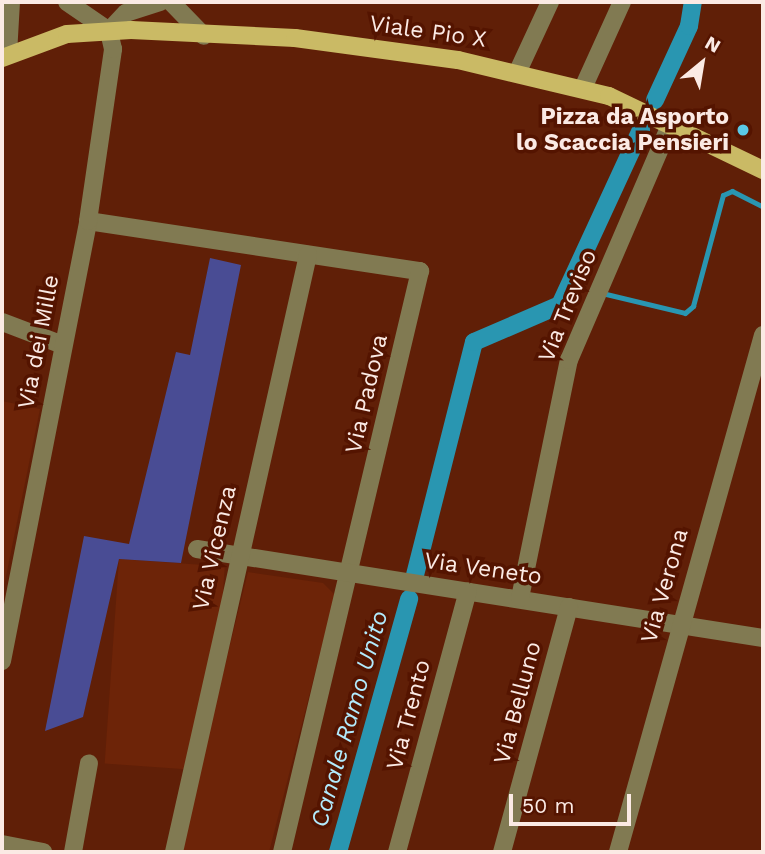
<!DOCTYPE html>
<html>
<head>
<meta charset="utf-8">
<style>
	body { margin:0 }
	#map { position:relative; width:765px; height:854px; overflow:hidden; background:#601f07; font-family:"Work Sans",sans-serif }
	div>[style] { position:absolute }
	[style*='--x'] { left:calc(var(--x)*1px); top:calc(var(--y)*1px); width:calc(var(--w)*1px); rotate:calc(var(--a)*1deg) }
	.built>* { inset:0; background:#6d2408; transform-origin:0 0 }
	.green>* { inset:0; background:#494c94 }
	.stream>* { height:5px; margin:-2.5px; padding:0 2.5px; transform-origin:2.5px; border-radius:2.5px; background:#2996b1 }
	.canal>* { height:18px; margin:-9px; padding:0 9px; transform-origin:9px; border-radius:9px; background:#2996b1 }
	.minor>* { height:18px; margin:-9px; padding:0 9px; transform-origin:9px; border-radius:9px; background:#817a52 }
	.major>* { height:18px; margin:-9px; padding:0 9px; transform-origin:9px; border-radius:9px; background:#caba65 }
	.dots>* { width:19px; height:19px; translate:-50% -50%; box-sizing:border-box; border:4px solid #541400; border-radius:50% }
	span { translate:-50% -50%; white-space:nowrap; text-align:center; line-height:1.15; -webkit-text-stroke:7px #541400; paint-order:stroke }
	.street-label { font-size:23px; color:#fbeae4 }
	.poi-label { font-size:23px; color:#fbeae4; font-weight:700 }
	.right { translate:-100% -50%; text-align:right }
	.water-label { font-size:24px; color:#b2ebfd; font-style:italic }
	.frame { position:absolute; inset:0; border:4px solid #fbeae4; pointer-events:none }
	.north { position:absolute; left:667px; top:28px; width:70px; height:70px; -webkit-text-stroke:5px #541400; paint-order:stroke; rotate:30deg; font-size:19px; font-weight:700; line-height:28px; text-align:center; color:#fbeae4 }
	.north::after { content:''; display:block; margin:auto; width:24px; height:32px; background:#fbeae4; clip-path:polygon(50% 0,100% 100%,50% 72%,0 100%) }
	.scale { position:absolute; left:509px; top:794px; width:122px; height:32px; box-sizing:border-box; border:4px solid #fbeae4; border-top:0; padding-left:9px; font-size:21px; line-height:24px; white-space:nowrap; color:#fbeae4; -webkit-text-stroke:5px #541400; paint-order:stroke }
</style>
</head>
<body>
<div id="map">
	<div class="built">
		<i style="clip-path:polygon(2px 401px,40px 409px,2px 596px)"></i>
		<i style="left:119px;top:559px;width:106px;height:205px;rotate:4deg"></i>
		<i style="clip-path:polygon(248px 572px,323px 583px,335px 595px,269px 852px,179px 852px)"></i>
	</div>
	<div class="green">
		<i style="clip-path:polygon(210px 258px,241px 265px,181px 563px,119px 559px,83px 717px,45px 731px,84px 536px,129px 544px,176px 352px,190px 355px)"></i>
	</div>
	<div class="stream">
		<i style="--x:606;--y:294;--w:81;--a:13.5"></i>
		<i style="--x:685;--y:313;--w:11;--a:-41"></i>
		<i style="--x:693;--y:306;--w:115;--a:-74.9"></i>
		<i style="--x:723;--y:195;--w:10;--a:-24"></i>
		<i style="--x:732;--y:191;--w:35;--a:27"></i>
	</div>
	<div class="canal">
		<i style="--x:655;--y:100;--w:81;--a:-65.3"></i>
		<i style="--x:689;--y:26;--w:24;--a:-81"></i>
		<i style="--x:415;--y:575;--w:240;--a:-75.8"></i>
		<i style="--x:474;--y:342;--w:94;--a:-23.3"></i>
		<i style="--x:560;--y:305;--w:193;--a:-65.2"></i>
		<i style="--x:338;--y:852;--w:263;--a:-74.3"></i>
	</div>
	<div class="minor">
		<i style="--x:67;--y:2;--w:51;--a:34.6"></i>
		<i style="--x:171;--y:2;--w:47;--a:45.9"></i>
		<i style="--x:109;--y:31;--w:25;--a:-47"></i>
		<i style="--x:126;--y:13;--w:36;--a:-18"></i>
		<i style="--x:8;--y:54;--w:52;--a:-86.7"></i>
		<i style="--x:518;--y:71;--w:76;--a:-65.1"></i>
		<i style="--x:583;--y:88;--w:94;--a:-65.6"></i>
		<i style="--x:88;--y:221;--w:336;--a:8.6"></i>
		<i style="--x:420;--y:271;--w:597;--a:103.36"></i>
		<i style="--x:2;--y:322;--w:65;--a:20.7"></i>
		<i style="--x:197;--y:549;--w:573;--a:8.94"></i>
		<i style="--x:520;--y:598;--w:243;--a:-78.4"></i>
		<i style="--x:569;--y:360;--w:258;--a:-66.7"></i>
		<i style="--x:2;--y:661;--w:448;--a:-78.9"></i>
		<i style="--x:88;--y:221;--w:174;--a:-81.7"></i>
		<i style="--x:113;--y:49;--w:18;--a:-103"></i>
		<i style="--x:2;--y:844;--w:42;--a:11"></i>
		<i style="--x:73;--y:852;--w:90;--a:-79.8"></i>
		<i style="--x:174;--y:852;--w:612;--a:-77.35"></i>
		<i style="--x:397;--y:852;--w:270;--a:-74.8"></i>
		<i style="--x:502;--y:852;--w:254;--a:-74.7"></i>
		<i style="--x:618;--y:852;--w:537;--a:-74.33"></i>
	</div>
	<div class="major">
		<i style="--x:2;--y:58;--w:69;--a:-20.3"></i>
		<i style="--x:67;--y:34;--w:64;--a:-3.6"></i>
		<i style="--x:131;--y:30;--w:164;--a:2.8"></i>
		<i style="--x:295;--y:38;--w:164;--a:7.7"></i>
		<i style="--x:458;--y:60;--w:155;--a:13.4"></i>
		<i style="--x:609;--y:96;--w:171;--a:25.7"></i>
	</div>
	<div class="dots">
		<i style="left:743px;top:130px;background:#5ac8e6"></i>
	</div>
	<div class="street-label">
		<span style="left:428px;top:32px;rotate:8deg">Viale Pio X</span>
		<span style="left:568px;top:306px;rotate:-68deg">Via Treviso</span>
		<span style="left:39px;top:342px;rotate:-79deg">Via dei Mille</span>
		<span style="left:367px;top:394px;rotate:-77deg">Via Padova</span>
		<span style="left:215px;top:548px;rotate:-77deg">Via Vicenza</span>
		<span style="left:483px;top:569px;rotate:8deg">Via Veneto</span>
		<span style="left:665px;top:586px;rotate:-74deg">Via Verona</span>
		<span style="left:518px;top:703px;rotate:-75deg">Via Belluno</span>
		<span style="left:409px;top:715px;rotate:-75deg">Via Trento</span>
	</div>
	<div class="poi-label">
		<span class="right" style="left:729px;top:130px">Pizza da Asporto<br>lo Scaccia Pensieri</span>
	</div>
	<div class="water-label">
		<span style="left:350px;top:719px;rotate:-74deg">Canale Ramo Unito</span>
	</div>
	<div class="frame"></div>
	<div class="north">N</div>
	<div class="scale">50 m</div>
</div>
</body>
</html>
